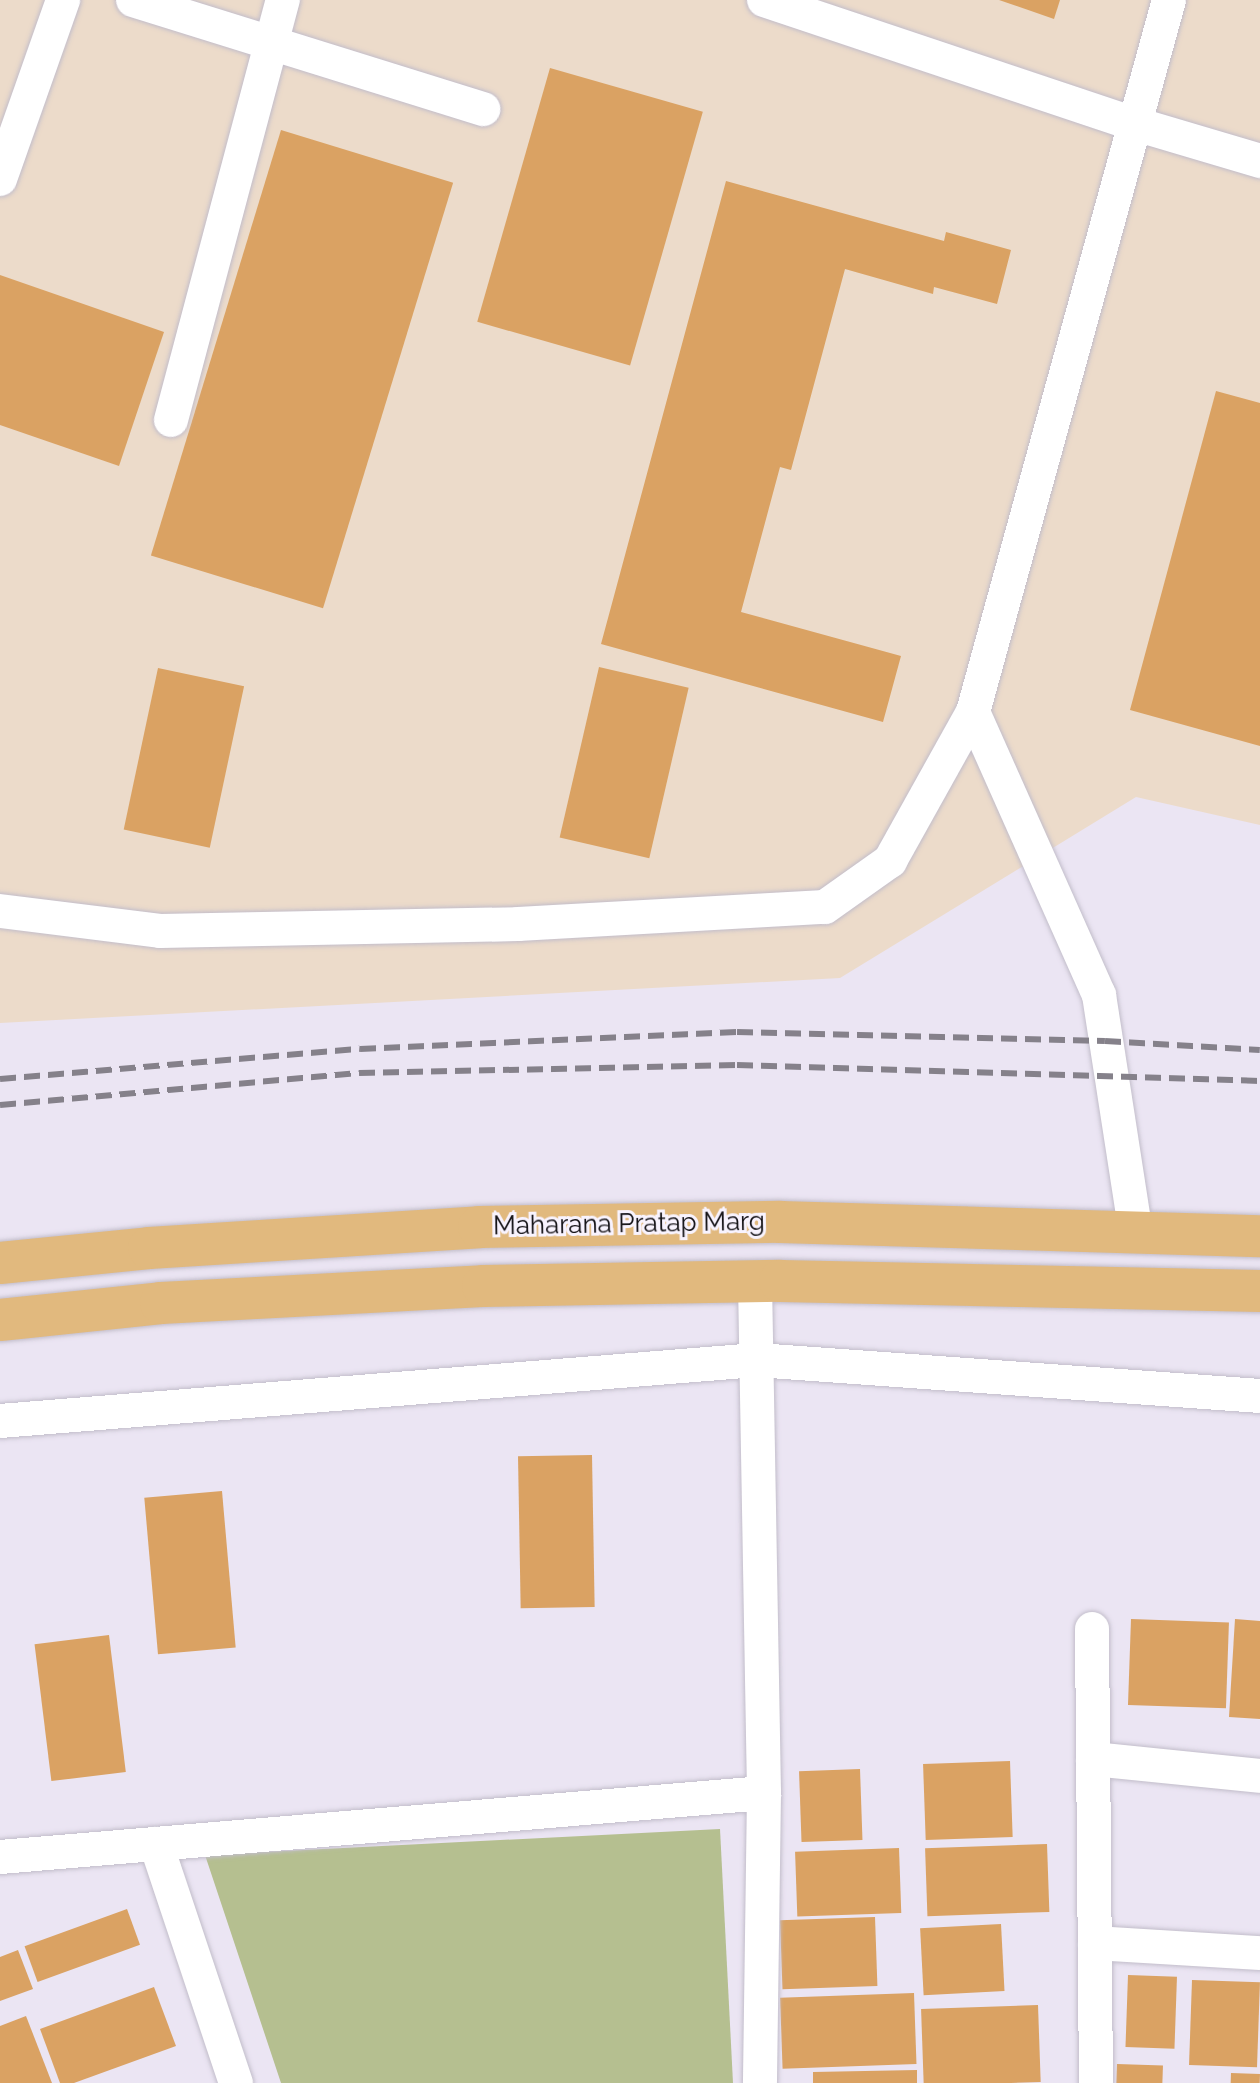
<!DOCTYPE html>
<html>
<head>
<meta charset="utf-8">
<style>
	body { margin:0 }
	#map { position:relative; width:1260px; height:2083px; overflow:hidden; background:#ebe5f3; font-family:Raleway,sans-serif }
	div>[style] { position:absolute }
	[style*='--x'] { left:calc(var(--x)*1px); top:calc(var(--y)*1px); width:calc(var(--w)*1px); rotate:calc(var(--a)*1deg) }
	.industrial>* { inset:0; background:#ecdbca }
	.green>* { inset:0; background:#b5bf90 }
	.building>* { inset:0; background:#daa263; transform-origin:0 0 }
	.roads { filter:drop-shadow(0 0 2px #c2bdca) drop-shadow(0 0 2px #c2bdca) }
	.minor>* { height:34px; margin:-17px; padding:0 17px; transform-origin:17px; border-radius:17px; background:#fff }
	.major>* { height:42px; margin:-21px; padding:0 21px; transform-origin:21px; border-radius:21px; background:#e1b97e }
	.rail>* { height:6px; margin-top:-3px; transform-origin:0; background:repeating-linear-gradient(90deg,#85818a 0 16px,transparent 0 24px) }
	span { translate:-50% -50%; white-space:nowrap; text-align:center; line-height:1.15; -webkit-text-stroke:6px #f8f3fe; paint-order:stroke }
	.street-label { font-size:26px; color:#141216 }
</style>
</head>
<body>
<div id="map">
	<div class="industrial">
		<i style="clip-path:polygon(0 0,1260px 0,1260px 825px,1136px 797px,840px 978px,0 1023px)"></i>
	</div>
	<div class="green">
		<i style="clip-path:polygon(720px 1829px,733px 2083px,281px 2083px,205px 1855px)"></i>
	</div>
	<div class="building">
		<i style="clip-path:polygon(999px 0,1060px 0,1054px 19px)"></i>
		<i style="left:550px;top:68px;width:159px;height:264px;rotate:16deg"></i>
		<i style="left:281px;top:130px;width:180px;height:445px;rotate:17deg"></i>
		<i style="clip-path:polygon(726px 181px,944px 241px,946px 232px,1011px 250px,997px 304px,934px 287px,933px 294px,845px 269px,791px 470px,780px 467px,741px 612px,901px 656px,883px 722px,601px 644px)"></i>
		<i style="clip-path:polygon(0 275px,164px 332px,119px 466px,0 425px)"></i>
		<i style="clip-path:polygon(1216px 391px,1260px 403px,1260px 746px,1130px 710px)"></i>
		<i style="left:599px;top:667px;width:92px;height:175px;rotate:13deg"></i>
		<i style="left:158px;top:668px;width:88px;height:165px;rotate:12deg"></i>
		<i style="left:592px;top:1455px;width:152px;height:74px;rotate:89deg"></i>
		<i style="left:222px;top:1491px;width:157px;height:78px;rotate:85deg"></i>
		<i style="left:1131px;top:1619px;width:98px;height:86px;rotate:2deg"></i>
		<i style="clip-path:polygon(1235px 1619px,1260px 1621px,1260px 1719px,1229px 1717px)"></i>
		<i style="left:109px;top:1635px;width:138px;height:75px;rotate:83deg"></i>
		<i style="left:1010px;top:1761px;width:76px;height:87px;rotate:88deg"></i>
		<i style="left:860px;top:1769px;width:71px;height:61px;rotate:88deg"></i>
		<i style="left:1047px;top:1844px;width:68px;height:122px;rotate:88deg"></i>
		<i style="left:899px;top:1848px;width:65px;height:104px;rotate:88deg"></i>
		<i style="left:127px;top:1909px;width:38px;height:109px;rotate:70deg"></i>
		<i style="left:875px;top:1917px;width:69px;height:95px;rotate:88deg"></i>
		<i style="left:1001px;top:1924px;width:67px;height:81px;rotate:87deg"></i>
		<i style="clip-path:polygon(18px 1950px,33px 1989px,0 2001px,0 1957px)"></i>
		<i style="left:1128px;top:1975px;width:49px;height:72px;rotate:2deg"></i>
		<i style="left:1192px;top:1980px;width:68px;height:85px;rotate:2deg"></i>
		<i style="clip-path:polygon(154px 1987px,176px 2046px,74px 2083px,60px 2083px,40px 2029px)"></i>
		<i style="left:914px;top:1993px;width:71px;height:134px;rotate:88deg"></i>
		<i style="left:1038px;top:2005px;width:77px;height:117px;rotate:88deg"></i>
		<i style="clip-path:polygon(26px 2016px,52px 2083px,0 2083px,0 2026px)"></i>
		<i style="left:1117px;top:2064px;width:46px;height:19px;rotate:2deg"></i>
		<i style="clip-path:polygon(917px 2070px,917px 2083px,813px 2083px,813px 2072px)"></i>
		<i style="left:1231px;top:2073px;width:29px;height:10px;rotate:2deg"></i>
	</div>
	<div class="roads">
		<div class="minor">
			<i style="--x:133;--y:0;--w:367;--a:17.3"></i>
			<i style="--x:764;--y:0;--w:388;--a:18.5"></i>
			<i style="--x:1132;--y:123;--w:134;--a:16.5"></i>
			<i style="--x:0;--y:179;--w:190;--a:-70.6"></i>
			<i style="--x:171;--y:420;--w:435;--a:-75.1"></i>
			<i style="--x:973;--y:712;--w:310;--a:66"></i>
			<i style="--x:1099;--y:995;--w:241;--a:81.2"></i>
			<i style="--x:0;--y:911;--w:161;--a:7.1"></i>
			<i style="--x:160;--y:931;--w:358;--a:-1.1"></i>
			<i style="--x:518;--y:924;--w:307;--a:-3.2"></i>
			<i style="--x:825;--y:907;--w:80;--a:-35.3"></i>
			<i style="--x:890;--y:861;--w:171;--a:-60.9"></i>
			<i style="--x:973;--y:712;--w:738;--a:-74.61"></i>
			<i style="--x:755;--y:1282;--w:511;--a:88.99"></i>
			<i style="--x:764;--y:1793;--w:290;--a:90.8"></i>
			<i style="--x:0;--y:1421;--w:759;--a:-4.61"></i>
			<i style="--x:757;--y:1360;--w:504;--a:4.09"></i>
			<i style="--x:1092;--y:1629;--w:454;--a:89.5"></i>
			<i style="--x:1093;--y:1759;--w:168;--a:5.8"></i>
			<i style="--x:156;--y:1844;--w:252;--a:71.5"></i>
			<i style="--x:0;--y:1857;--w:767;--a:-4.79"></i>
			<i style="--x:1095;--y:1943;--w:165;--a:3.5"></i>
		</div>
		<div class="major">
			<i style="--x:0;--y:1263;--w:150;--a:-5.7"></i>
			<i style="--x:149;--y:1248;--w:331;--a:-3.6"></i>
			<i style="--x:479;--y:1227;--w:301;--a:-1"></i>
			<i style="--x:780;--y:1222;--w:480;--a:1.7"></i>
			<i style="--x:0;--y:1320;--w:162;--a:-6"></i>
			<i style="--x:161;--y:1303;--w:322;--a:-3"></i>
			<i style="--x:483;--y:1286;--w:297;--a:-1"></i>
			<i style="--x:780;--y:1281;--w:480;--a:1.2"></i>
		</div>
	</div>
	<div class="rail">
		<i style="--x:0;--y:1079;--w:361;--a:-4.8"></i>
		<i style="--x:360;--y:1049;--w:377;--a:-2.6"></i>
		<i style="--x:737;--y:1032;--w:368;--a:1.4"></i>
		<i style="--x:1105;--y:1041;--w:155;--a:3.3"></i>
		<i style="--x:0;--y:1105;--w:360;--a:-5.1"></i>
		<i style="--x:359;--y:1073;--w:378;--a:-1.2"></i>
		<i style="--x:737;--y:1065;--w:523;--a:1.75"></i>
	</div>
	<div class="street-label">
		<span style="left:629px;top:1224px;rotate:-1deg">Maharana Pratap Marg</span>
	</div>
</div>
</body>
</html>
